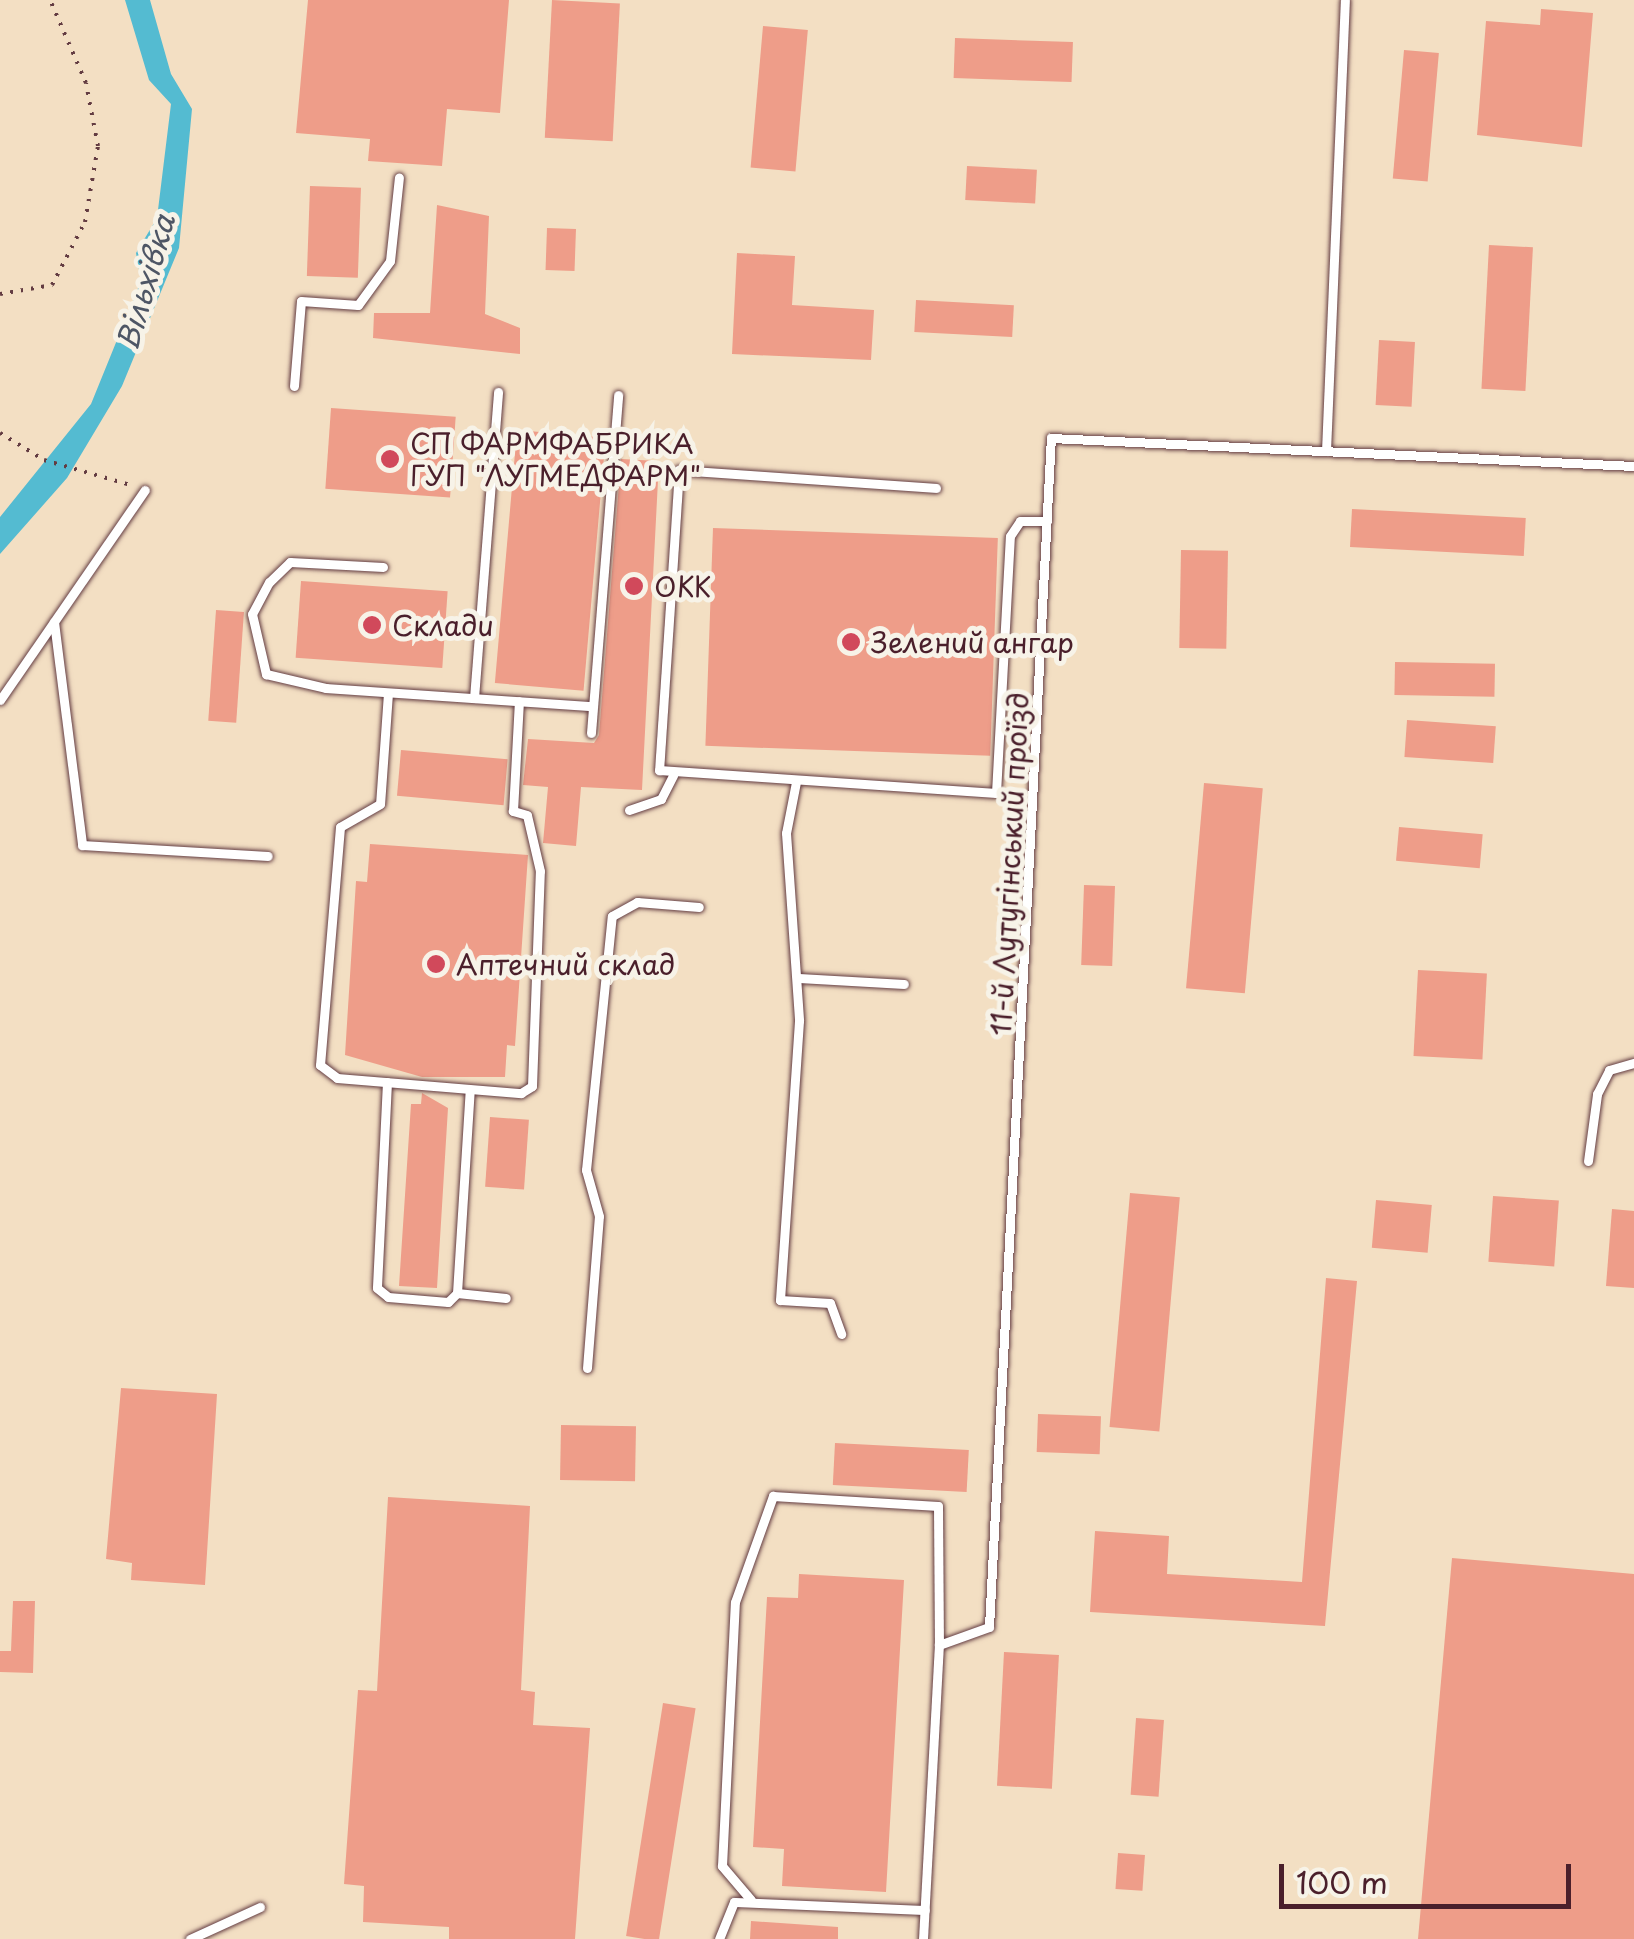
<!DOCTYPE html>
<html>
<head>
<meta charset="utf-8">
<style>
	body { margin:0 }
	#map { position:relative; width:1634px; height:1939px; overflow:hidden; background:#f3dfc3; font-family:"Playpen Sans",sans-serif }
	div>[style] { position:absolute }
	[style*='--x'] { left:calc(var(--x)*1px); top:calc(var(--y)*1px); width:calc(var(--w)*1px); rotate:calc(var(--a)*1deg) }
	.water>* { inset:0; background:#54bbd1 }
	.building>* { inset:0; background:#ee9d89; transform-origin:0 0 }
	.path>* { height:4px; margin-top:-2px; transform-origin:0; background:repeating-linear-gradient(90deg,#633c42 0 2.5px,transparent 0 10.5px) }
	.roads { filter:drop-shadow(0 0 2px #633c42) drop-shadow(0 0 2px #633c42) }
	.service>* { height:9px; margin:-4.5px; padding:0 4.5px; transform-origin:4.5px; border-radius:4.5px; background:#fff }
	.dots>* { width:28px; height:28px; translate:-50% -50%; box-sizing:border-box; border:5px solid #f7f3e8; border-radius:50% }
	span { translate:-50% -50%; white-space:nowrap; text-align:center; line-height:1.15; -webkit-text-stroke:10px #f7f3e8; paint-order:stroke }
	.poi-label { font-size:28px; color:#4a1f2b }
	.left { translate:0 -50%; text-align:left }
	.street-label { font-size:28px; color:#4a1f2b }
	.water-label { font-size:30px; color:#4e5665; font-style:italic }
	.scale { position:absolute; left:1279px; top:1864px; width:292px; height:45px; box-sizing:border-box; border:5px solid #4a1f2b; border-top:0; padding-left:12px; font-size:30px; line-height:35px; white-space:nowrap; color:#4a1f2b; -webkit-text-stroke:8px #f7f3e8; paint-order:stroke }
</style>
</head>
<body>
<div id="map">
	<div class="water">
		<i style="clip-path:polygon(125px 0,150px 0,171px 74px,192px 109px,179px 248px,122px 386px,67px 478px,0 554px,0 517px,91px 404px,141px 281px,136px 253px,157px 218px,171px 104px,149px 80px)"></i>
	</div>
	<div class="building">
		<i style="clip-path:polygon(308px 0,509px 0,500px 113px,447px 109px,442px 166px,368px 161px,370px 139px,296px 133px)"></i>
		<i style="left:552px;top:0;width:68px;height:138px;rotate:3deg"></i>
		<i style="clip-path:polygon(1541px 9px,1593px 13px,1582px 147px,1477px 135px,1486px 21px,1540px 25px)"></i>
		<i style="left:763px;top:26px;width:45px;height:142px;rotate:5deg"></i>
		<i style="left:955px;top:38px;width:118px;height:40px;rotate:2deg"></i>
		<i style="left:1404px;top:50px;width:35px;height:129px;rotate:5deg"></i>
		<i style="left:967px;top:166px;width:70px;height:34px;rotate:3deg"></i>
		<i style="left:310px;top:186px;width:51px;height:90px;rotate:2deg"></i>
		<i style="clip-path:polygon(437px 205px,489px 216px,485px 314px,520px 328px,520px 354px,373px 338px,374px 313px,430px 313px)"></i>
		<i style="left:547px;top:228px;width:29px;height:42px;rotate:2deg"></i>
		<i style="left:1489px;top:245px;width:44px;height:144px;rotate:3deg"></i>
		<i style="clip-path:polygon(737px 253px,795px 256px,792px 305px,874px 310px,871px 360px,732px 354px)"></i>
		<i style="left:916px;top:300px;width:98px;height:32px;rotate:3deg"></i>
		<i style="left:1379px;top:340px;width:36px;height:65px;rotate:3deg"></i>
		<i style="left:331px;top:408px;width:125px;height:81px;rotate:4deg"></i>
		<i style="left:517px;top:430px;width:89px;height:254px;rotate:5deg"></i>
		<i style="clip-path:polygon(621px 459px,659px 461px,642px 790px,581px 787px,576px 846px,543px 843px,548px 787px,523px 785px,528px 739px,594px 743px,599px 735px)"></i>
		<i style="left:1352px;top:509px;width:174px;height:38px;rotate:3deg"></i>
		<i style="left:713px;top:528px;width:285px;height:218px;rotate:2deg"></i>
		<i style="left:1181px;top:550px;width:47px;height:98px;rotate:1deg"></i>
		<i style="left:301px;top:581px;width:147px;height:77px;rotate:4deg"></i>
		<i style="left:216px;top:610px;width:28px;height:111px;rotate:4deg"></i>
		<i style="left:1395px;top:662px;width:100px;height:33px;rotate:1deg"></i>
		<i style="left:1407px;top:720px;width:89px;height:37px;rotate:4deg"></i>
		<i style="left:401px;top:750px;width:107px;height:46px;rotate:5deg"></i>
		<i style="left:1204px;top:783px;width:59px;height:206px;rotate:5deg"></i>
		<i style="left:1399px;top:827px;width:84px;height:34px;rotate:5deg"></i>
		<i style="clip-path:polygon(370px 844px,528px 855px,515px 1046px,507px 1045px,505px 1077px,422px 1077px,345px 1055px,356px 881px,367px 882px)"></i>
		<i style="left:1084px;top:885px;width:31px;height:80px;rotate:2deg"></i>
		<i style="left:1418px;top:970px;width:69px;height:86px;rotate:3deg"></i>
		<i style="clip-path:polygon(422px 1093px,448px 1108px,437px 1288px,399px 1286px,411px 1104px,421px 1104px)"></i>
		<i style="left:490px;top:1117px;width:39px;height:70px;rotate:4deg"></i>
		<i style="left:1130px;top:1193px;width:50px;height:235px;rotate:5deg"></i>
		<i style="left:1493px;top:1196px;width:66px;height:66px;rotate:4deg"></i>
		<i style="left:1376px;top:1200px;width:56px;height:48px;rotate:5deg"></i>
		<i style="clip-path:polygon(1612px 1209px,1634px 1211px,1634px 1288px,1606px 1286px)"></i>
		<i style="clip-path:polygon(1326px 1278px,1357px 1281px,1325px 1626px,1090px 1612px,1095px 1531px,1169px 1536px,1167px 1574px,1302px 1582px)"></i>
		<i style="clip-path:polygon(121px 1388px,217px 1394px,205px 1585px,131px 1580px,132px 1563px,106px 1559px)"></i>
		<i style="left:1038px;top:1414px;width:63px;height:38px;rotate:2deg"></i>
		<i style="left:561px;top:1425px;width:75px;height:55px;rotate:1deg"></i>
		<i style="left:835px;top:1443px;width:134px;height:42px;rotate:3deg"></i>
		<i style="clip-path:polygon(388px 1497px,530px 1506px,521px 1690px,535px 1692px,533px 1725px,590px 1728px,575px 1939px,449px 1939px,449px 1927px,363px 1922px,364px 1886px,344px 1884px,358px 1690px,377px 1691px)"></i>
		<i style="clip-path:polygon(1452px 1558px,1634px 1574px,1634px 1939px,1418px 1939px)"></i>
		<i style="clip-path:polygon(799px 1574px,904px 1580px,886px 1892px,782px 1886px,784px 1849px,753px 1847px,767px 1597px,798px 1598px)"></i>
		<i style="clip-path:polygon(13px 1601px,35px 1601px,33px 1673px,0 1672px,0 1651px,11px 1651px)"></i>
		<i style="left:1004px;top:1652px;width:55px;height:134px;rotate:3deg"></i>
		<i style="left:663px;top:1703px;width:33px;height:236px;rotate:9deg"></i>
		<i style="left:1136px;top:1718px;width:28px;height:77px;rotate:4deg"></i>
		<i style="left:1118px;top:1853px;width:27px;height:36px;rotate:4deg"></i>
		<i style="clip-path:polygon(751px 1921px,838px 1927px,838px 1939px,750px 1939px)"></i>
	</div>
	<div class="path">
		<i style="--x:0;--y:294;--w:53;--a:-9.8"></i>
		<i style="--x:52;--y:285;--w:71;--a:-62.4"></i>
		<i style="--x:85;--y:222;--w:77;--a:-80.3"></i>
		<i style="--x:98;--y:146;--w:64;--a:-100.8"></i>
		<i style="--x:86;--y:83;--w:90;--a:-113.4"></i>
		<i style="--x:0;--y:433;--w:52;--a:31.5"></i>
		<i style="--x:44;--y:460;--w:94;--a:16.1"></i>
	</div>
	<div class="roads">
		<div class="service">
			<i style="--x:294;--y:386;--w:85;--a:-85.3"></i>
			<i style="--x:301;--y:301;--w:57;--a:4"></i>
			<i style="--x:358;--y:305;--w:54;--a:-54"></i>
			<i style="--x:390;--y:261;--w:84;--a:-83.9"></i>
			<i style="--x:1326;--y:451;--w:451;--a:-87.6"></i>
			<i style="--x:936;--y:488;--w:258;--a:-176"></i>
			<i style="--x:679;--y:470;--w:301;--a:93.8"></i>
			<i style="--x:659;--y:770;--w:338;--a:3.9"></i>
			<i style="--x:996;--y:793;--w:257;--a:-86.9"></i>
			<i style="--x:1010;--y:536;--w:18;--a:-56"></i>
			<i style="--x:1020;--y:521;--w:27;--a:0"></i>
			<i style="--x:383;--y:567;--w:93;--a:-176.9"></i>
			<i style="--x:290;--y:562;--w:29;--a:136"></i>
			<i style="--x:269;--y:582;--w:36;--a:118"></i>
			<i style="--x:252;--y:614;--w:62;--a:76.9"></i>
			<i style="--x:266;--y:674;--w:62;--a:13.1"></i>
			<i style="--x:326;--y:688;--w:266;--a:3.9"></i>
			<i style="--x:54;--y:622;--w:225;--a:82.8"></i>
			<i style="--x:82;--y:845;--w:186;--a:3.4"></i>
			<i style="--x:388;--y:693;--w:111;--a:94.1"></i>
			<i style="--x:380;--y:804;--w:46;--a:150.1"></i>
			<i style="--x:340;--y:827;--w:239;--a:94.8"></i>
			<i style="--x:320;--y:1065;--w:21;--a:37"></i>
			<i style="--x:337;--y:1078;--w:185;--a:4.7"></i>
			<i style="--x:521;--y:1093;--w:13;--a:-32"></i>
			<i style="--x:532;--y:1086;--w:215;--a:-87.9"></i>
			<i style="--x:540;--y:871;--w:57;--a:-103.1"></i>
			<i style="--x:527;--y:815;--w:15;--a:-164"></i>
			<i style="--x:513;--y:811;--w:110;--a:-86.9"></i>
			<i style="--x:474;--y:698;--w:307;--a:-85.5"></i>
			<i style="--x:0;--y:700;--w:255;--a:-55.4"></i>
			<i style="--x:591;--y:733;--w:339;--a:-85.4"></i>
			<i style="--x:796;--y:782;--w:52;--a:101.1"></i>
			<i style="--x:786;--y:833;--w:188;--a:86"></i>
			<i style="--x:799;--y:1021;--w:280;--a:93.9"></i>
			<i style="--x:780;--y:1300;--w:50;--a:3.4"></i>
			<i style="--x:830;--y:1303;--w:33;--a:70"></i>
			<i style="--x:629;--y:810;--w:34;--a:-19"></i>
			<i style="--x:661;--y:799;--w:27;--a:-63"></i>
			<i style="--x:799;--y:978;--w:105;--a:3.3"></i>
			<i style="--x:387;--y:1082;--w:206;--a:92.8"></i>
			<i style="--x:377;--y:1288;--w:14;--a:39"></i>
			<i style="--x:388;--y:1297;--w:60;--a:4.8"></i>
			<i style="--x:448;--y:1302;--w:13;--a:-45"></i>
			<i style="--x:457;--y:1293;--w:204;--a:-86.4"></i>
			<i style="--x:1588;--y:1161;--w:68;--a:-82.3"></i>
			<i style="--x:1597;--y:1094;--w:27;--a:-63"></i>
			<i style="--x:1609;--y:1070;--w:26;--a:-16"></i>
			<i style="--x:457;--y:1293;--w:49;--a:5.8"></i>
			<i style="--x:587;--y:1368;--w:152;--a:-85.5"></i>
			<i style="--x:599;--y:1216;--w:48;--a:-105.8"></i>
			<i style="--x:586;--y:1170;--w:255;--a:-84.2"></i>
			<i style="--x:612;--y:916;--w:29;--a:-29"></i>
			<i style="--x:637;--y:902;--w:62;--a:4.6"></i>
			<i style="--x:751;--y:1900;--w:45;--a:-130.5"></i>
			<i style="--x:722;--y:1866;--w:264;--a:-87.2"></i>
			<i style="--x:735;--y:1602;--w:113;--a:-70.3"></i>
			<i style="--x:773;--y:1496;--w:165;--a:3.5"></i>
			<i style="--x:938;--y:1506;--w:139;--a:89.6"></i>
			<i style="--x:190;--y:1939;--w:77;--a:-24.6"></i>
			<i style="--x:719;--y:1939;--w:40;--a:-68"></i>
			<i style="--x:734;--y:1902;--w:191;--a:2.4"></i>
			<i style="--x:923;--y:1939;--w:294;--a:-86.9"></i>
			<i style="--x:939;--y:1645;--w:53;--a:-19.8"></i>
			<i style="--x:989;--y:1627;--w:1191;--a:-87.02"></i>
			<i style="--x:1051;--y:438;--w:584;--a:2.75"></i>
		</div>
	</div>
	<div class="dots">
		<i style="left:390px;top:459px;background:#d1495b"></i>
		<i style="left:634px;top:586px;background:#d1495b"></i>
		<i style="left:372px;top:625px;background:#d1495b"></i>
		<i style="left:851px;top:642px;background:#d1495b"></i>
		<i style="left:436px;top:964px;background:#d1495b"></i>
	</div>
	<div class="poi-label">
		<span class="left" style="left:410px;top:459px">СП ФАРМФАБРИКА<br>ГУП "ЛУГМЕДФАРМ"</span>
		<span class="left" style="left:654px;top:586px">ОКК</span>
		<span class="left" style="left:392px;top:625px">Склади</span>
		<span class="left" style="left:871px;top:642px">Зелений ангар</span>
		<span class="left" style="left:456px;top:964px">Аптечний склад</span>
	</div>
	<div class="street-label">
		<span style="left:1009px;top:864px;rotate:-87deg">11-й Лутугінський проїзд</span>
	</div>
	<div class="water-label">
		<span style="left:145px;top:282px;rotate:-74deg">Вільхівка</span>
	</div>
	<div class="scale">100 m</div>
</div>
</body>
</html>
